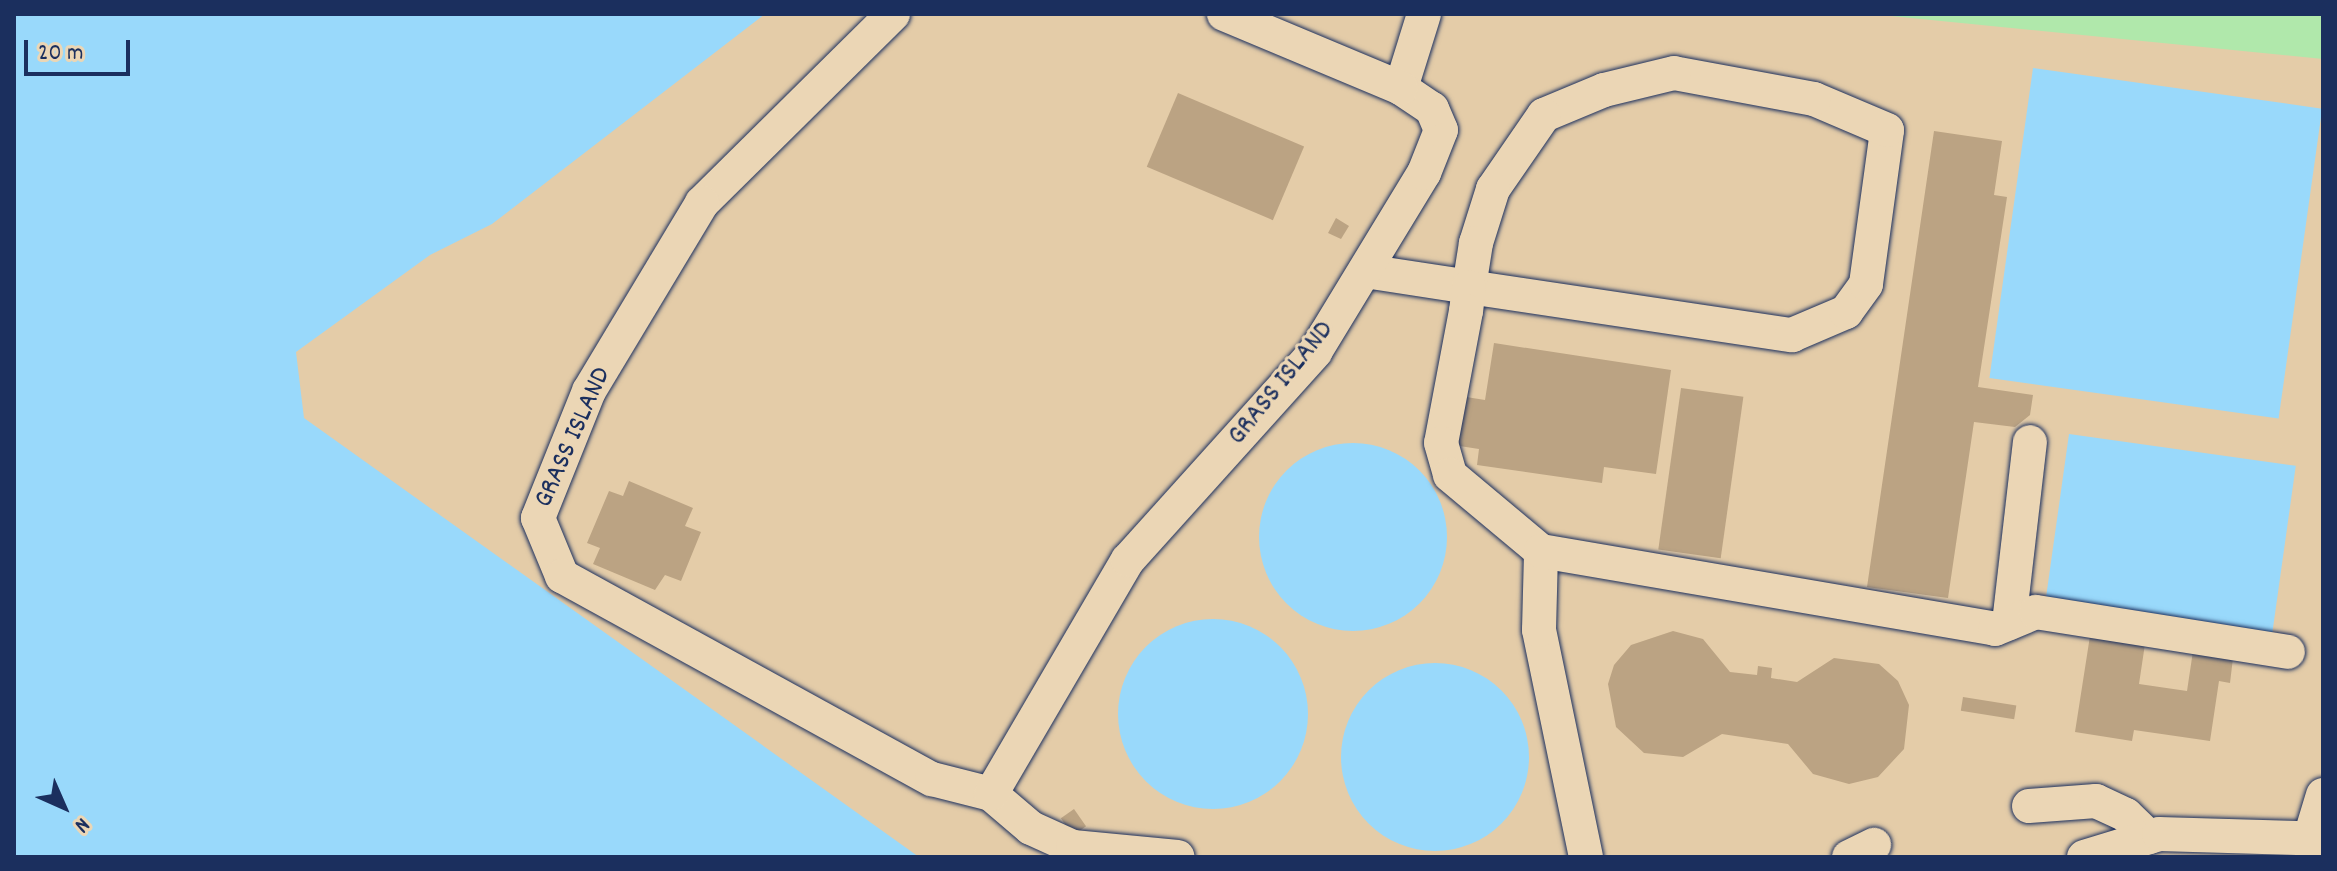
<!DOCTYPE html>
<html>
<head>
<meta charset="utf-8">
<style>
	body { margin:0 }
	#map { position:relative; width:2337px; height:871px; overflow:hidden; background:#e4cca8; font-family:Dekko,sans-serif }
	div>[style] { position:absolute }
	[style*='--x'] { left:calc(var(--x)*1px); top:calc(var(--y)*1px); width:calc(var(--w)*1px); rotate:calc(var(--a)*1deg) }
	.green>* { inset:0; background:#b0e8ab }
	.water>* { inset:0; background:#99d9fb; transform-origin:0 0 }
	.round { border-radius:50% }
	.building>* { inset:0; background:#bba383; transform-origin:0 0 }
	.roads { filter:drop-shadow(0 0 2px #1b2f5e) drop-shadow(0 0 2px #1b2f5e) }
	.minor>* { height:34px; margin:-17px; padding:0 17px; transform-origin:17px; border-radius:17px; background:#ebd6b5 }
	span { translate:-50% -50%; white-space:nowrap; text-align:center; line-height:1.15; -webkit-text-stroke:6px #ebd6b5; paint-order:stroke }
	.street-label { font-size:28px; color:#1b2f5e }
	.frame { position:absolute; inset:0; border:16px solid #1b2f5e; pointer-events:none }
	.north { position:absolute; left:24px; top:767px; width:80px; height:80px; -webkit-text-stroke:6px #ebd6b5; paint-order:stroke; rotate:135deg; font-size:22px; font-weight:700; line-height:32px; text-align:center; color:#1b2f5e }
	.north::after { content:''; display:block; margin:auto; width:28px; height:36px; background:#1b2f5e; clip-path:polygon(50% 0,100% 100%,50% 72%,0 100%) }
	.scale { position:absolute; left:24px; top:40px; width:106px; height:36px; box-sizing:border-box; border:4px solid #1b2f5e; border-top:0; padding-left:10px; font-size:24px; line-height:28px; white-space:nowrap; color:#1b2f5e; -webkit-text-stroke:6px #ebd6b5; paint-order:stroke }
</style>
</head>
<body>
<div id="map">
	<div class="green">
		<i style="clip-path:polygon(1871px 14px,2323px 14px,2323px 59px)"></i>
	</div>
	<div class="water">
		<i style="clip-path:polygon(14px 14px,765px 14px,492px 224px,430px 255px,296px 352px,304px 418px,919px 857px,14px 857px)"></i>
		<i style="left:2033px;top:68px;width:292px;height:313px;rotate:8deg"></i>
		<i style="left:2069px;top:434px;width:229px;height:169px;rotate:8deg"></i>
		<i class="round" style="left:1259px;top:443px;width:188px;height:188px"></i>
		<i class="round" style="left:1118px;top:619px;width:190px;height:190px"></i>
		<i class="round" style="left:1341px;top:663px;width:188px;height:188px"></i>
	</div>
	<div class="building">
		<i style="left:1178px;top:93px;width:137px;height:80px;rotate:23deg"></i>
		<i style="clip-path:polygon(1934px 131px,2002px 141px,1994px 195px,2007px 197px,1978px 387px,2033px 395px,2030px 415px,2015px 427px,1974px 422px,1948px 598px,1867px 587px)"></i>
		<i style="clip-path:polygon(1336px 218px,1349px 226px,1341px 239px,1328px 233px)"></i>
		<i style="clip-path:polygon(1494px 343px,1671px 370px,1656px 474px,1604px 467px,1602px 483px,1477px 465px,1479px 449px,1453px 445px,1460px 396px,1485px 400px)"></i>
		<i style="left:1681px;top:388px;width:63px;height:163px;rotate:8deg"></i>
		<i style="clip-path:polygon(629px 481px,693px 508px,685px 526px,701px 532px,681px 581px,665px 575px,655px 590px,593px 564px,600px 548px,587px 543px,609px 491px,623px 496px)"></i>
		<i style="clip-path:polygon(1673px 631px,1703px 639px,1730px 672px,1757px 675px,1758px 666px,1772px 668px,1771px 678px,1797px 682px,1834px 658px,1879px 664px,1898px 681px,1909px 705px,1904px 749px,1878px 777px,1849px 784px,1813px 774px,1788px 744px,1722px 734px,1683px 757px,1644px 753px,1616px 727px,1608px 684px,1614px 665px,1631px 645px)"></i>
		<i style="clip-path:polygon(2090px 636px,2145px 644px,2139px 684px,2187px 691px,2193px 651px,2233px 658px,2230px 683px,2219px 681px,2210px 741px,2134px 730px,2132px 741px,2075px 732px)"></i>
		<i style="left:1963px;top:697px;width:54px;height:14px;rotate:9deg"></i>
		<i style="left:1074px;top:809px;width:21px;height:16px;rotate:55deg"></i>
	</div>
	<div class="roads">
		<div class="minor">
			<i style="--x:893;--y:14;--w:269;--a:135.3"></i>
			<i style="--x:702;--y:203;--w:219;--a:121"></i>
			<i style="--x:589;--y:391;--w:137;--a:111.9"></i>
			<i style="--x:538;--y:518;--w:63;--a:67.5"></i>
			<i style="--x:562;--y:576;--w:422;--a:28.8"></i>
			<i style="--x:932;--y:779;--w:61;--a:14.3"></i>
			<i style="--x:991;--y:794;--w:52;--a:40.4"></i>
			<i style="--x:1031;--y:828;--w:46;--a:24.3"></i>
			<i style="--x:1073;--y:847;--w:105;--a:5.4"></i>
			<i style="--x:1401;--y:88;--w:77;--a:-72.7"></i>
			<i style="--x:1365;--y:271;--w:105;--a:8.7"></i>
			<i style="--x:1469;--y:287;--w:327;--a:8.5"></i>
			<i style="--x:1792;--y:335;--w:59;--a:-23.1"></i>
			<i style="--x:1846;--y:312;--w:34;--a:-54"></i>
			<i style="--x:1866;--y:284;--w:155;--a:-82.2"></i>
			<i style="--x:1887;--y:130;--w:79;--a:-157"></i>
			<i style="--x:1814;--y:99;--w:142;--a:-169.5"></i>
			<i style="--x:1674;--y:73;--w:72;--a:166.3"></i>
			<i style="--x:1604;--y:90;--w:65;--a:157.4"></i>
			<i style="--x:1544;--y:115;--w:90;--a:124.6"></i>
			<i style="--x:1493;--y:189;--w:57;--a:107.5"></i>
			<i style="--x:1476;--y:243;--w:45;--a:99"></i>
			<i style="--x:1469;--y:287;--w:24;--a:97"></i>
			<i style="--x:1466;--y:311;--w:134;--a:100.7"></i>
			<i style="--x:1441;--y:443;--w:33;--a:74"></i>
			<i style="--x:1450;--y:475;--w:119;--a:39.9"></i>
			<i style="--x:2009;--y:623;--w:182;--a:-83.4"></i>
			<i style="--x:991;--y:794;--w:271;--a:-59.7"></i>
			<i style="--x:1128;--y:560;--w:280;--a:-48"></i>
			<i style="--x:1315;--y:352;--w:210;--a:-58.7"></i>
			<i style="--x:1424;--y:173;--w:46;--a:-68.4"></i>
			<i style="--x:1441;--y:130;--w:23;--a:-113"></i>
			<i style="--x:1432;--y:109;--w:37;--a:-146"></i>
			<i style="--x:1401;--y:88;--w:192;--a:-157.3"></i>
			<i style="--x:2029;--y:806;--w:67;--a:-4.3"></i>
			<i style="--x:2096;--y:801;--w:33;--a:25"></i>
			<i style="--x:2126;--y:815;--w:32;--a:44"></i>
			<i style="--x:2310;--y:838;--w:45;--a:-73.2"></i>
			<i style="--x:1586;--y:857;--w:232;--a:-101.7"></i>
			<i style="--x:1539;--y:630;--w:79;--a:-88.5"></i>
			<i style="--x:1541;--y:551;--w:461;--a:9.7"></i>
			<i style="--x:1995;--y:629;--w:44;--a:-22.5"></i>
			<i style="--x:2036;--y:612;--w:255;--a:9"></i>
			<i style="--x:1849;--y:857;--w:28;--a:-26"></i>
			<i style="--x:2084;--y:857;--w:78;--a:-17"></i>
			<i style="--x:2159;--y:834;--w:164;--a:1.7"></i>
		</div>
	</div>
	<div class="street-label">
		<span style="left:1282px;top:384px;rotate:-51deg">GRASS ISLAND</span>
		<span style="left:574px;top:438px;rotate:-66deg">GRASS ISLAND</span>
	</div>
	<div class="frame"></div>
	<div class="north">N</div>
	<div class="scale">20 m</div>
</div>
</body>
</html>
